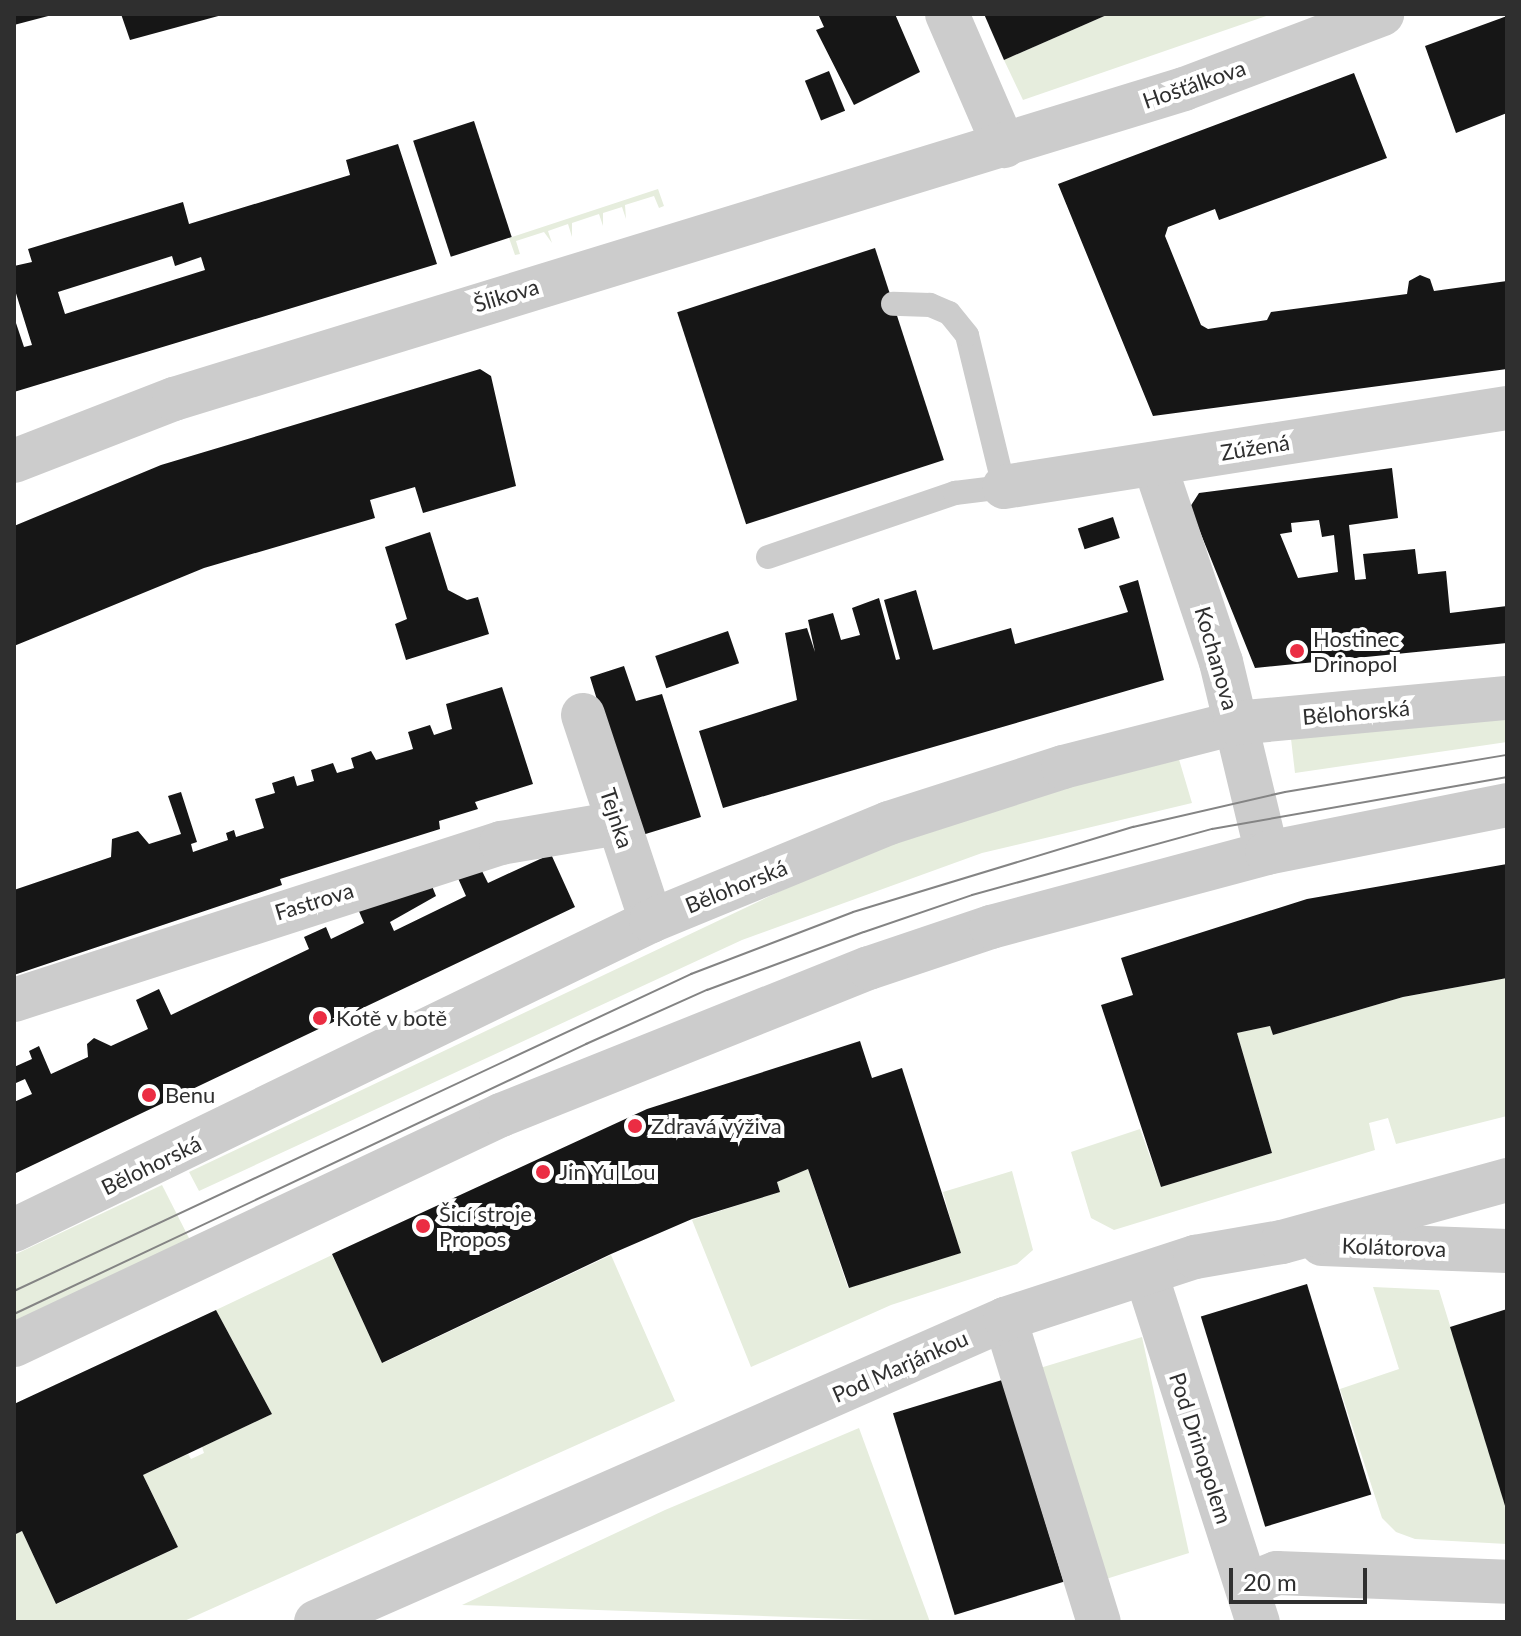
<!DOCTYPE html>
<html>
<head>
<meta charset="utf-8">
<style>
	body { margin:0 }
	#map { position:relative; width:1521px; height:1636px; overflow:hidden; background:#fff; font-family:Lato,sans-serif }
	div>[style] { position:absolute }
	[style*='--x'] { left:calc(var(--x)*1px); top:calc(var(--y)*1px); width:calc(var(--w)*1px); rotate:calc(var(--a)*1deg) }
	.green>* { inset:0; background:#e6eddd }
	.building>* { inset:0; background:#161616; transform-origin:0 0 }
	.service>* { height:24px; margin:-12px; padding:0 12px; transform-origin:12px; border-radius:12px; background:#ccc }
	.minor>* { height:44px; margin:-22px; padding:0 22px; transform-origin:22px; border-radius:22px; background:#ccc }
	.tertiary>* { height:44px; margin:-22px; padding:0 22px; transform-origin:22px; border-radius:22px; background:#ccc }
	.tram>* { height:2px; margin:-1px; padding:0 1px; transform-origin:1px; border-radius:1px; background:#848484 }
	.dots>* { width:22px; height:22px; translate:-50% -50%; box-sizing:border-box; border:4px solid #fff; border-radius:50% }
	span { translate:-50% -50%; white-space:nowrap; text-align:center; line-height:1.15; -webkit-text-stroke:8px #fff; paint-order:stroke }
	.street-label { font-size:22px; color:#2f2f2f }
	.poi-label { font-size:22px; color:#2f2f2f }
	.left { translate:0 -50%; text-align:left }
	.frame { position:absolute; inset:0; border:16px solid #2f2f2f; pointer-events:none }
	.scale { position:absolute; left:1229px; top:1568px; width:138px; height:36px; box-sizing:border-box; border:4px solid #2f2f2f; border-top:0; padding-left:10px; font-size:24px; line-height:28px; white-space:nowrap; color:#2f2f2f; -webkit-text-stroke:6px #fff; paint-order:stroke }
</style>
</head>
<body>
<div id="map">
	<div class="green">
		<i style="clip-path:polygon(1109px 14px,1272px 14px,1023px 100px,1004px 60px)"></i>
		<i style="clip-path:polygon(658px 189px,664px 206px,659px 208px,654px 196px,625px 205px,626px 219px,622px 207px,603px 213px,603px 226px,599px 214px,572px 223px,572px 237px,568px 224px,548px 231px,552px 243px,544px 232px,516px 241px,520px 254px,515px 255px,509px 238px)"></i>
		<i style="clip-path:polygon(1507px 713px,1507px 742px,1295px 773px,1291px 739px)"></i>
		<i style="clip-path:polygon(1178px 756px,1192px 803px,982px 853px,742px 940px,199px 1191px,189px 1172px,869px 849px,957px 818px)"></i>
		<i style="clip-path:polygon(1507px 978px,1507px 1116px,1396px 1144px,1388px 1118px,1369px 1123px,1375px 1150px,1114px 1230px,1091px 1218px,1071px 1152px,1140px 1129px,1161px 1187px,1272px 1153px,1237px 1033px,1270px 1026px,1273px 1035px,1403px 997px)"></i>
		<i style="clip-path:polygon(808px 1169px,848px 1288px,960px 1253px,943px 1192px,1012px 1171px,1033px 1250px,1017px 1264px,891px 1305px,751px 1367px,692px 1220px,779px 1192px,777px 1182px)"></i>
		<i style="clip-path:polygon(162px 1185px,190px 1240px,14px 1323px,14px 1255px)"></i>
		<i style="clip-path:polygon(332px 1255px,383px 1363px,611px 1255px,675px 1401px,182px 1622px,14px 1622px,14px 1535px,22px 1531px,57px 1604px,178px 1547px,143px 1475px,188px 1454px,191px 1459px,204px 1453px,202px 1447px,272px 1414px,216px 1310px)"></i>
		<i style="clip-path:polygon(1373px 1287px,1439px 1290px,1507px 1511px,1507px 1544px,1415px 1539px,1396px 1532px,1382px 1518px,1340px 1389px,1399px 1369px)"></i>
		<i style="clip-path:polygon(1142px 1337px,1189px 1553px,1106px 1579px,1040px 1368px)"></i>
		<i style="clip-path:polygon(859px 1428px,930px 1622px,462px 1605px,665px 1510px)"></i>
	</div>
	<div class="building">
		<i style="clip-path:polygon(14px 14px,52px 14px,52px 15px,14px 25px)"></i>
		<i style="clip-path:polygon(121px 14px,222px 14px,222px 15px,130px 40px)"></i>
		<i style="clip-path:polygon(818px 14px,895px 14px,920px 72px,854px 105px,816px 30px,824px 27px)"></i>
		<i style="clip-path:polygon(984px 14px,1109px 14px,1004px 60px)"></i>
		<i style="clip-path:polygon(1507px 16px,1507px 113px,1456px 133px,1425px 46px)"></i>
		<i style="left:829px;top:71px;width:43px;height:26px;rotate:68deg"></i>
		<i style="clip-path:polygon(1354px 73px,1387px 158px,1219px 220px,1215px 209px,1168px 227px,1165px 236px,1201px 325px,1208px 329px,1267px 320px,1271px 312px,1407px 294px,1409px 281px,1420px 275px,1430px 279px,1434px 291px,1507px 281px,1507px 369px,1153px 416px,1058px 184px)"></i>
		<i style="left:474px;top:121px;width:122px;height:64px;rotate:72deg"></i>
		<i style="clip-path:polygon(evenodd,398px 144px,437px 264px,14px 392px,14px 317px,24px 347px,32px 345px,14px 287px,14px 266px,32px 262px,28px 249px,183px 202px,189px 224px,350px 175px,346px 160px,398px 144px,172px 256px,175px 266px,201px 257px,205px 270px,65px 314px,58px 292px,172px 256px)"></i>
		<i style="left:875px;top:248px;width:223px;height:208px;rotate:72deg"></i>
		<i style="clip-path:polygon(480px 369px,491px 376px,516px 486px,423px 513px,415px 487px,370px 500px,375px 518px,204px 568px,14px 646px,14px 526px,161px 465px)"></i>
		<i style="clip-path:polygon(evenodd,1392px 468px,1398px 518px,1349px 525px,1355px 580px,1366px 579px,1363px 554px,1415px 549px,1418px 574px,1446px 571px,1450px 613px,1507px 606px,1507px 643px,1255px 668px,1190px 507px,1199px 493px,1392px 468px,1319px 520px,1322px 537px,1334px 535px,1338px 572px,1298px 578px,1280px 534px,1292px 532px,1291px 523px,1319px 520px)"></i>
		<i style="left:1113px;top:517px;width:22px;height:37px;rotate:72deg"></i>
		<i style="clip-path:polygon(430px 532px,448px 590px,467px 600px,478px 597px,489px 634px,406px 660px,395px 624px,407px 619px,385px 547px)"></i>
		<i style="clip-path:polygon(1138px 580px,1164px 680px,723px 808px,699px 731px,797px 700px,785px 633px,807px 628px,815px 652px,808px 620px,833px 613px,841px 640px,860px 635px,852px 608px,879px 598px,896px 660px,900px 659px,884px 600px,916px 590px,933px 650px,1011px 628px,1015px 644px,1128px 612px,1119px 586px)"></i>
		<i style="left:728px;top:631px;width:34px;height:77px;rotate:71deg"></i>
		<i style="clip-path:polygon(624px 666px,636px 701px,662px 694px,701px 817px,639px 836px,590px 677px)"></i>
		<i style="clip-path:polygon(502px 687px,533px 784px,475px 802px,478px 809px,439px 821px,440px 829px,280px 879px,282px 885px,14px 975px,14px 890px,111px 857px,112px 839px,138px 831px,149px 844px,181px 834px,168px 796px,181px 792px,197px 842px,191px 844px,193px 852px,228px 840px,226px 833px,234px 830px,236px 837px,264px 828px,255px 799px,275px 793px,272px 783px,294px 776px,297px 786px,314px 781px,311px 770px,333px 763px,337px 773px,354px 768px,351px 758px,371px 751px,376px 760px,413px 749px,408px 732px,430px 725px,434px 735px,452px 729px,446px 704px)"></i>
		<i style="clip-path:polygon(551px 854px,575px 907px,14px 1174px,14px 1102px,32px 1094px,25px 1079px,16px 1083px,14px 1067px,32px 1059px,29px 1051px,39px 1046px,51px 1074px,88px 1057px,87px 1044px,94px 1038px,111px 1046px,148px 1029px,136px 1000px,159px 989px,171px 1015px,309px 949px,304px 937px,326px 927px,331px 939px,364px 923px,358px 909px,432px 886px,436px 896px,390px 922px,394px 931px,466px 896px,457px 876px,481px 869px,488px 883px)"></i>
		<i style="clip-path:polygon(1507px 864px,1507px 978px,1403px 997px,1273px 1035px,1270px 1026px,1237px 1033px,1272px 1153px,1161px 1187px,1101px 1005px,1133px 995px,1121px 958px,1307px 899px)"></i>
		<i style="clip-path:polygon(860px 1041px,872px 1078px,902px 1068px,961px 1253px,849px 1288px,808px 1169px,777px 1182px,780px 1192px,692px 1219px,611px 1254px,382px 1363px,332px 1254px,647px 1109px)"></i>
		<i style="left:1307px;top:1284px;width:220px;height:111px;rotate:73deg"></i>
		<i style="clip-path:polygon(1507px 1309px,1507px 1509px,1506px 1509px,1450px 1327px)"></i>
		<i style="clip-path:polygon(216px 1310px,272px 1414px,143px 1475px,178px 1547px,56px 1604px,22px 1531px,14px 1535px,14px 1404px)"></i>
		<i style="left:1002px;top:1380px;width:211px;height:114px;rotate:73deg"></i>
	</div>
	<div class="service">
		<i style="--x:768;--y:557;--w:198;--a:-18.9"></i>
		<i style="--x:955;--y:493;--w:49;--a:-7"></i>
		<i style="--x:1004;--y:487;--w:156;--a:-103.7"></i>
		<i style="--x:967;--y:335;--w:28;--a:-129"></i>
		<i style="--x:949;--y:313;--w:21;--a:-157"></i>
		<i style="--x:930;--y:305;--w:37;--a:-178"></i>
	</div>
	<div class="minor">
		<i style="--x:947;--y:14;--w:144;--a:66.6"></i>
		<i style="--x:14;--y:461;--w:172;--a:-21.2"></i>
		<i style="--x:174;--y:399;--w:1057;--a:-17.06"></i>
		<i style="--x:1184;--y:89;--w:212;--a:-20.7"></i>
		<i style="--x:1155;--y:466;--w:207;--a:71.4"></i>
		<i style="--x:1221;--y:662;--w:196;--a:76.5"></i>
		<i style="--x:1004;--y:487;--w:509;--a:-8.93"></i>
		<i style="--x:583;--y:715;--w:217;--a:71.7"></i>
		<i style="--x:14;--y:1000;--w:512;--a:-17.87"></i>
		<i style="--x:501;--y:843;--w:119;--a:-9.7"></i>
		<i style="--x:1322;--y:1244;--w:185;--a:2.2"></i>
		<i style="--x:1146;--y:1274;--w:366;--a:72.2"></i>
		<i style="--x:1005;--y:1319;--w:317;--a:72.8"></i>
		<i style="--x:1247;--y:1585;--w:32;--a:-22"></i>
		<i style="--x:1277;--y:1573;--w:230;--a:2.2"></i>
		<i style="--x:316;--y:1622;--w:753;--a:-23.74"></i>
		<i style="--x:1005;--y:1319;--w:200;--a:-18.1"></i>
		<i style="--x:1195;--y:1257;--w:88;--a:-9.8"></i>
		<i style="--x:1282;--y:1242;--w:233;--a:-15.4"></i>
	</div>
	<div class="tertiary">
		<i style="--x:14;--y:1230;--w:708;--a:-25.88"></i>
		<i style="--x:651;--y:921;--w:257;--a:-22.4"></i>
		<i style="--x:889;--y:823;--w:183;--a:-17.8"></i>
		<i style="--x:1063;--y:767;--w:178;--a:-14.3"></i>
		<i style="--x:1235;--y:723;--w:273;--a:-5.3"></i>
		<i style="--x:14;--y:1345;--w:539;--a:-25.28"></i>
		<i style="--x:501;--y:1115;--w:396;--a:-21.8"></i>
		<i style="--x:869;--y:968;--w:129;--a:-18.6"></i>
		<i style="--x:991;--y:927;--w:286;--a:-15"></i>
		<i style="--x:1267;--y:853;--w:245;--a:-11.3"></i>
	</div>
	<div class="tram">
		<i style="--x:14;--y:1291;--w:748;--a:-25.09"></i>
		<i style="--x:691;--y:974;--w:173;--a:-20.9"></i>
		<i style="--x:853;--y:912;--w:293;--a:-16.9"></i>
		<i style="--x:1133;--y:827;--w:156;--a:-13"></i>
		<i style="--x:1285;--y:792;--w:225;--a:-9.5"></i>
		<i style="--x:14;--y:1314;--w:633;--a:-25.27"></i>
		<i style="--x:586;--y:1044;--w:133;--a:-24.1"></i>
		<i style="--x:707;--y:990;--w:167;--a:-20.3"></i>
		<i style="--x:864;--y:932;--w:114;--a:-18.9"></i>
		<i style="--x:972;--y:895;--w:249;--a:-15.4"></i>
		<i style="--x:1212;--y:829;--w:300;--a:-10"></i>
	</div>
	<div class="dots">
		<i style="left:1297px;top:651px;background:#eb2d43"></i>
		<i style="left:320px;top:1018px;background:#eb2d43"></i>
		<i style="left:149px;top:1095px;background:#eb2d43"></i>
		<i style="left:635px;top:1126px;background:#eb2d43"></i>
		<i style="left:543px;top:1172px;background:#eb2d43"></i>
		<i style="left:423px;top:1226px;background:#eb2d43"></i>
	</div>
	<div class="street-label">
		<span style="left:1194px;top:84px;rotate:-19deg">Hošťálkova</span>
		<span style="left:506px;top:295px;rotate:-17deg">Šlikova</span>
		<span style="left:1255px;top:447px;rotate:-9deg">Zúžená</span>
		<span style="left:1217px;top:658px;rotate:74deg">Kochanova</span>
		<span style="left:1356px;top:712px;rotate:-5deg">Bělohorská</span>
		<span style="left:617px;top:818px;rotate:72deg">Tejnka</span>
		<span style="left:736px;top:886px;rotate:-22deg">Bělohorská</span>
		<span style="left:314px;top:901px;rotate:-17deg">Fastrova</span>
		<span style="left:151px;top:1165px;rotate:-26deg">Bělohorská</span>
		<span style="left:1394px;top:1247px;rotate:2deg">Kolátorova</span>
		<span style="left:900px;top:1366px;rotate:-24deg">Pod Marjánkou</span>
		<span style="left:1201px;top:1448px;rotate:72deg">Pod Drinopolem</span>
	</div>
	<div class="poi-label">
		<span class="left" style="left:1313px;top:651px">Hostinec<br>Drinopol</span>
		<span class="left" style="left:336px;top:1018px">Kotě v botě</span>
		<span class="left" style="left:165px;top:1095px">Benu</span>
		<span class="left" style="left:651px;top:1126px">Zdravá výživa</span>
		<span class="left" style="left:559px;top:1172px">Jin Yu Lou</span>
		<span class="left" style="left:439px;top:1226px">Šicí stroje<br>Propos</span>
	</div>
	<div class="frame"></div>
	<div class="scale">20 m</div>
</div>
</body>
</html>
